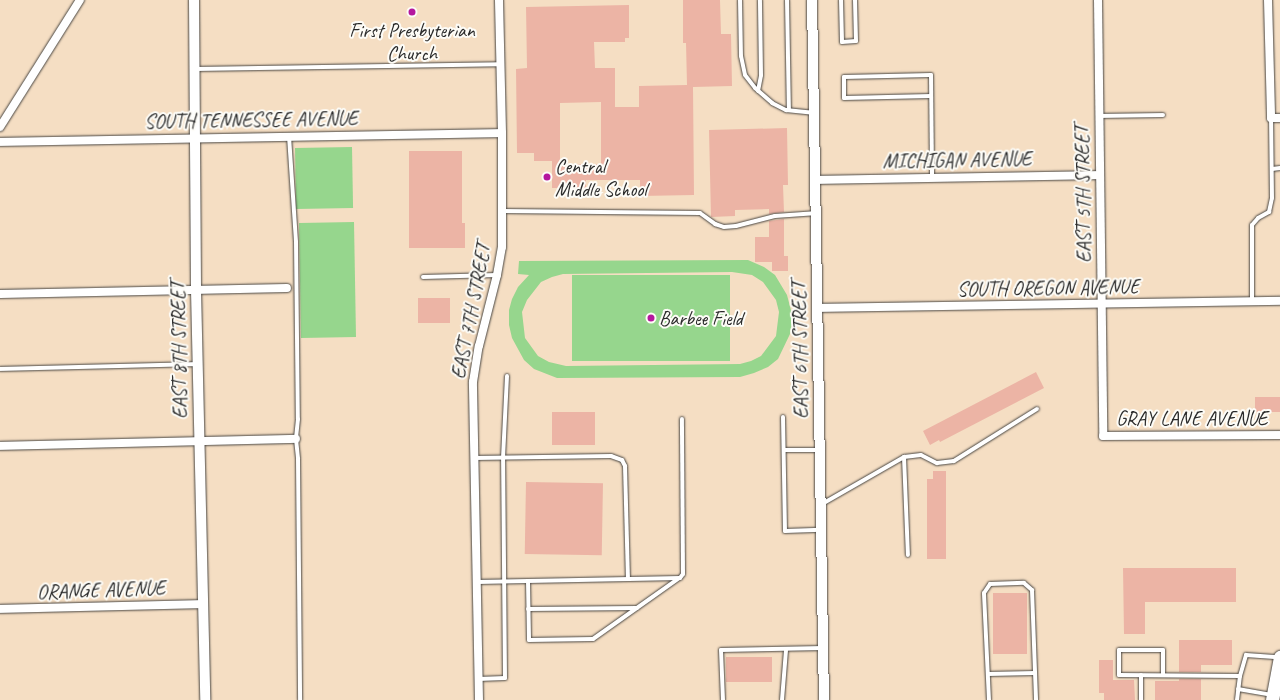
<!DOCTYPE html>
<html>
<head>
<meta charset="utf-8">
<style>
	body { margin:0 }
	#map { position:relative; width:1280px; height:700px; overflow:hidden; background:#f5dec3; font-family:Caveat,sans-serif }
	div>[style] { position:absolute }
	[style*='--x'] { left:calc(var(--x)*1px); top:calc(var(--y)*1px); width:calc(var(--w)*1px); rotate:calc(var(--a)*1deg) }
	.green>* { inset:0; background:#96d68d; transform-origin:0 0 }
	.building>* { inset:0; background:#ecb4a5; transform-origin:0 0 }
	.roads { filter:drop-shadow(0 0 1px #494642) drop-shadow(0 0 1px #494642) }
	.service>* { height:4px; margin:-2px; padding:0 2px; transform-origin:2px; border-radius:2px; background:#fff }
	.minor>* { height:8px; margin:-4px; padding:0 4px; transform-origin:4px; border-radius:4px; background:#fff }
	.tertiary>* { height:10px; margin:-5px; padding:0 5px; transform-origin:5px; border-radius:5px; background:#fff }
	.primary>* { height:13px; margin:-6.5px; padding:0 6.5px; transform-origin:6.5px; border-radius:6.5px; background:#fff }
	.dots>* { width:11px; height:11px; translate:-50% -50%; box-sizing:border-box; border:2px solid #fdfcf7; border-radius:50% }
	span { translate:-50% -50%; white-space:nowrap; text-align:center; line-height:1.15; -webkit-text-stroke:4px #fdfcf7; paint-order:stroke }
	.poi-label { font-size:20px; color:#2b2b2b }
	.left { translate:0 -50%; text-align:left }
	.street-label { font-size:20px; color:#2b2b2b }
</style>
</head>
<body>
<div id="map">
	<div class="green">
		<i style="left:352px;top:147px;width:61px;height:57px;rotate:89deg"></i>
		<i style="left:354px;top:222px;width:115px;height:55px;rotate:89deg"></i>
		<i style="clip-path:polygon(evenodd,748px 260px,764px 267px,775px 275px,787px 295px,793px 318px,790px 334px,778px 359px,768px 367px,754px 373px,740px 377px,557px 378px,534px 369px,524px 360px,512px 338px,509px 325px,509px 310px,512px 299px,518px 287px,529px 275px,518px 274px,519px 261px,748px 260px,732px 272px,752px 275px,763px 282px,776px 300px,779px 312px,776px 336px,761px 356px,751px 361px,740px 364px,566px 366px,549px 362px,538px 356px,525px 338px,522px 312px,527px 300px,541px 282px,552px 277px,563px 274px,732px 272px)"></i>
		<i style="left:572px;top:275px;width:158px;height:86px"></i>
	</div>
	<div class="building">
		<i style="clip-path:polygon(evenodd,683px 0,720px 0,721px 34px,731px 34px,732px 86px,693px 87px,694px 195px,640px 196px,640px 180px,586px 180px,586px 188px,552px 188px,552px 161px,534px 161px,534px 153px,517px 153px,516px 69px,527px 68px,526px 7px,629px 5px,629px 38px,625px 38px,625px 42px,594px 42px,595px 68px,615px 68px,615px 107px,639px 107px,639px 86px,687px 85px,686px 43px,683px 43px,683px 0,601px 102px,601px 164px,560px 164px,560px 103px,601px 102px)"></i>
		<i style="clip-path:polygon(787px 128px,788px 185px,783px 185px,784px 212px,769px 214px,769px 209px,735px 210px,735px 216px,711px 217px,709px 130px)"></i>
		<i style="clip-path:polygon(409px 151px,462px 151px,462px 223px,465px 223px,465px 248px,409px 248px)"></i>
		<i style="clip-path:polygon(784px 219px,784px 256px,788px 256px,788px 271px,772px 271px,772px 262px,755px 262px,755px 237px,769px 237px,769px 221px)"></i>
		<i style="left:418px;top:298px;width:32px;height:25px"></i>
		<i style="clip-path:polygon(1036px 372px,1044px 388px,940px 442px,939px 440px,930px 445px,923px 431px)"></i>
		<i style="left:1255px;top:397px;width:25px;height:15px"></i>
		<i style="left:552px;top:412px;width:43px;height:33px"></i>
		<i style="clip-path:polygon(933px 471px,946px 471px,946px 559px,927px 559px,927px 479px,933px 479px)"></i>
		<i style="left:526px;top:482px;width:77px;height:72px;rotate:1deg"></i>
		<i style="clip-path:polygon(1123px 568px,1236px 568px,1236px 602px,1145px 602px,1145px 634px,1124px 634px)"></i>
		<i style="left:993px;top:593px;width:34px;height:61px"></i>
		<i style="clip-path:polygon(1179px 640px,1232px 640px,1232px 665px,1201px 665px,1201px 672px,1179px 672px)"></i>
		<i style="left:726px;top:657px;width:46px;height:25px"></i>
		<i style="clip-path:polygon(1099px 660px,1113px 660px,1113px 680px,1134px 680px,1135px 700px,1104px 700px,1104px 693px,1099px 693px)"></i>
		<i style="clip-path:polygon(1179px 679px,1201px 679px,1201px 700px,1155px 700px,1155px 681px,1179px 681px)"></i>
	</div>
	<div class="roads">
		<div class="service">
			<i style="--x:740;--y:0;--w:56;--a:89"></i>
			<i style="--x:741;--y:56;--w:19;--a:78"></i>
			<i style="--x:745;--y:75;--w:16;--a:52"></i>
			<i style="--x:755;--y:88;--w:23;--a:41"></i>
			<i style="--x:772;--y:103;--w:16;--a:27"></i>
			<i style="--x:786;--y:110;--w:27;--a:6"></i>
			<i style="--x:787;--y:0;--w:110;--a:89"></i>
			<i style="--x:841;--y:0;--w:42;--a:88.6"></i>
			<i style="--x:842;--y:42;--w:14;--a:-4"></i>
			<i style="--x:856;--y:41;--w:41;--a:-91.4"></i>
			<i style="--x:195;--y:69;--w:305;--a:-0.9"></i>
			<i style="--x:758;--y:91;--w:16;--a:-79"></i>
			<i style="--x:761;--y:75;--w:75;--a:-90.8"></i>
			<i style="--x:931;--y:96;--w:87;--a:178.7"></i>
			<i style="--x:844;--y:98;--w:21;--a:-90"></i>
			<i style="--x:844;--y:77;--w:87;--a:-1.3"></i>
			<i style="--x:931;--y:75;--w:103;--a:89.4"></i>
			<i style="--x:1099;--y:116;--w:64;--a:-0.9"></i>
			<i style="--x:289;--y:136;--w:106;--a:86.2"></i>
			<i style="--x:296;--y:242;--w:177;--a:89.4"></i>
			<i style="--x:298;--y:419;--w:20;--a:96"></i>
			<i style="--x:296;--y:439;--w:20;--a:84"></i>
			<i style="--x:298;--y:459;--w:241;--a:89.5"></i>
			<i style="--x:1272;--y:169;--w:8;--a:-7"></i>
			<i style="--x:502;--y:211;--w:198;--a:0.6"></i>
			<i style="--x:700;--y:213;--w:19;--a:36"></i>
			<i style="--x:715;--y:224;--w:9;--a:18"></i>
			<i style="--x:724;--y:227;--w:12;--a:-5"></i>
			<i style="--x:736;--y:226;--w:40;--a:-14.4"></i>
			<i style="--x:775;--y:216;--w:39;--a:-4"></i>
			<i style="--x:423;--y:277;--w:74;--a:-1.5"></i>
			<i style="--x:1252;--y:301;--w:76;--a:-90"></i>
			<i style="--x:1252;--y:225;--w:9;--a:-49"></i>
			<i style="--x:1258;--y:218;--w:13;--a:-29"></i>
			<i style="--x:1269;--y:212;--w:14;--a:-78"></i>
			<i style="--x:1272;--y:198;--w:80;--a:-90.7"></i>
			<i style="--x:0;--y:369;--w:198;--a:-1.4"></i>
			<i style="--x:783;--y:417;--w:114;--a:89"></i>
			<i style="--x:785;--y:531;--w:36;--a:-2"></i>
			<i style="--x:784;--y:450;--w:35;--a:0"></i>
			<i style="--x:904;--y:457;--w:98;--a:87.7"></i>
			<i style="--x:474;--y:458;--w:137;--a:-0.8"></i>
			<i style="--x:611;--y:456;--w:12;--a:20"></i>
			<i style="--x:622;--y:460;--w:7;--a:63"></i>
			<i style="--x:625;--y:466;--w:113;--a:88.5"></i>
			<i style="--x:822;--y:504;--w:95;--a:-29.8"></i>
			<i style="--x:904;--y:457;--w:17;--a:-7"></i>
			<i style="--x:921;--y:455;--w:18;--a:27"></i>
			<i style="--x:937;--y:463;--w:17;--a:-7"></i>
			<i style="--x:954;--y:461;--w:98;--a:-32.1"></i>
			<i style="--x:528;--y:581;--w:59;--a:89"></i>
			<i style="--x:529;--y:640;--w:64;--a:-0.9"></i>
			<i style="--x:593;--y:639;--w:105;--a:-35.3"></i>
			<i style="--x:477;--y:582;--w:203;--a:-1.1"></i>
			<i style="--x:680;--y:578;--w:5;--a:-53"></i>
			<i style="--x:683;--y:574;--w:155;--a:-90.4"></i>
			<i style="--x:528;--y:609;--w:109;--a:-0.5"></i>
			<i style="--x:988;--y:674;--w:47;--a:-1.2"></i>
			<i style="--x:1163;--y:675;--w:25;--a:-90"></i>
			<i style="--x:1163;--y:650;--w:44;--a:180"></i>
			<i style="--x:1119;--y:650;--w:25;--a:90"></i>
			<i style="--x:1119;--y:675;--w:121;--a:0.5"></i>
			<i style="--x:1240;--y:676;--w:22;--a:-74"></i>
			<i style="--x:1246;--y:655;--w:32;--a:4"></i>
			<i style="--x:478;--y:679;--w:27;--a:-2"></i>
			<i style="--x:505;--y:678;--w:220;--a:-90.5"></i>
			<i style="--x:503;--y:458;--w:82;--a:-87.2"></i>
			<i style="--x:1238;--y:689;--w:34;--a:10"></i>
			<i style="--x:723;--y:700;--w:50;--a:-92.3"></i>
			<i style="--x:721;--y:650;--w:102;--a:-1.1"></i>
			<i style="--x:782;--y:700;--w:50;--a:-85.4"></i>
			<i style="--x:989;--y:700;--w:107;--a:-92.7"></i>
			<i style="--x:984;--y:593;--w:11;--a:-56"></i>
			<i style="--x:990;--y:584;--w:34;--a:-2"></i>
			<i style="--x:1024;--y:583;--w:11;--a:41"></i>
			<i style="--x:1032;--y:590;--w:110;--a:87.9"></i>
			<i style="--x:1141;--y:700;--w:25;--a:-90"></i>
			<i style="--x:1237;--y:700;--w:24;--a:-83"></i>
		</div>
		<div class="minor">
			<i style="--x:1098;--y:0;--w:436;--a:89.3"></i>
			<i style="--x:1103;--y:436;--w:177;--a:-0.3"></i>
			<i style="--x:1268;--y:0;--w:118;--a:88.5"></i>
			<i style="--x:1271;--y:118;--w:9;--a:0"></i>
			<i style="--x:0;--y:127;--w:150;--a:-57.8"></i>
			<i style="--x:0;--y:142;--w:502;--a:-1.03"></i>
			<i style="--x:816;--y:180;--w:283;--a:-1"></i>
			<i style="--x:0;--y:294;--w:287;--a:-1.2"></i>
			<i style="--x:817;--y:308;--w:463;--a:-0.9"></i>
			<i style="--x:0;--y:446;--w:296;--a:-1.4"></i>
			<i style="--x:0;--y:609;--w:202;--a:-1.4"></i>
			<i style="--x:479;--y:700;--w:318;--a:-91.1"></i>
			<i style="--x:473;--y:382;--w:36;--a:-81"></i>
			<i style="--x:479;--y:346;--w:73;--a:-75.8"></i>
			<i style="--x:497;--y:275;--w:28;--a:-80"></i>
			<i style="--x:502;--y:247;--w:114;--a:-90"></i>
			<i style="--x:502;--y:133;--w:133;--a:-91.3"></i>
		</div>
		<div class="tertiary">
			<i style="--x:194;--y:0;--w:290;--a:89.6"></i>
			<i style="--x:196;--y:290;--w:410;--a:88.7"></i>
			<i style="--x:812;--y:0;--w:700;--a:89.02"></i>
		</div>
		<div class="primary">
			<i style="--x:1272;--y:700;--w:44;--a:-79.5"></i>
		</div>
	</div>
	<div class="dots">
		<i style="left:412px;top:12px;background:#b5179e"></i>
		<i style="left:547px;top:177px;background:#b5179e"></i>
		<i style="left:651px;top:318px;background:#b5179e"></i>
	</div>
	<div class="poi-label">
		<span style="left:412px;top:42px">First Presbyterian<br>Church</span>
		<span class="left" style="left:555px;top:178px">Central<br>Middle School</span>
		<span class="left" style="left:659px;top:318px">Barbee Field</span>
	</div>
	<div class="street-label">
		<span style="left:251px;top:120px;rotate:-1deg">SOUTH TENNESSEE AVENUE</span>
		<span style="left:957px;top:160px;rotate:-1deg">MICHIGAN AVENUE</span>
		<span style="left:1083px;top:194px;rotate:-91deg">EAST 5TH STREET</span>
		<span style="left:1048px;top:288px;rotate:-1deg">SOUTH OREGON AVENUE</span>
		<span style="left:471px;top:311px;rotate:-79deg">EAST 7TH STREET</span>
		<span style="left:179px;top:350px;rotate:-91deg">EAST 8TH STREET</span>
		<span style="left:800px;top:350px;rotate:-91deg">EAST 6TH STREET</span>
		<span style="left:1192px;top:418px">GRAY LANE AVENUE</span>
		<span style="left:101px;top:590px;rotate:-2deg">ORANGE AVENUE</span>
	</div>
</div>
</body>
</html>
